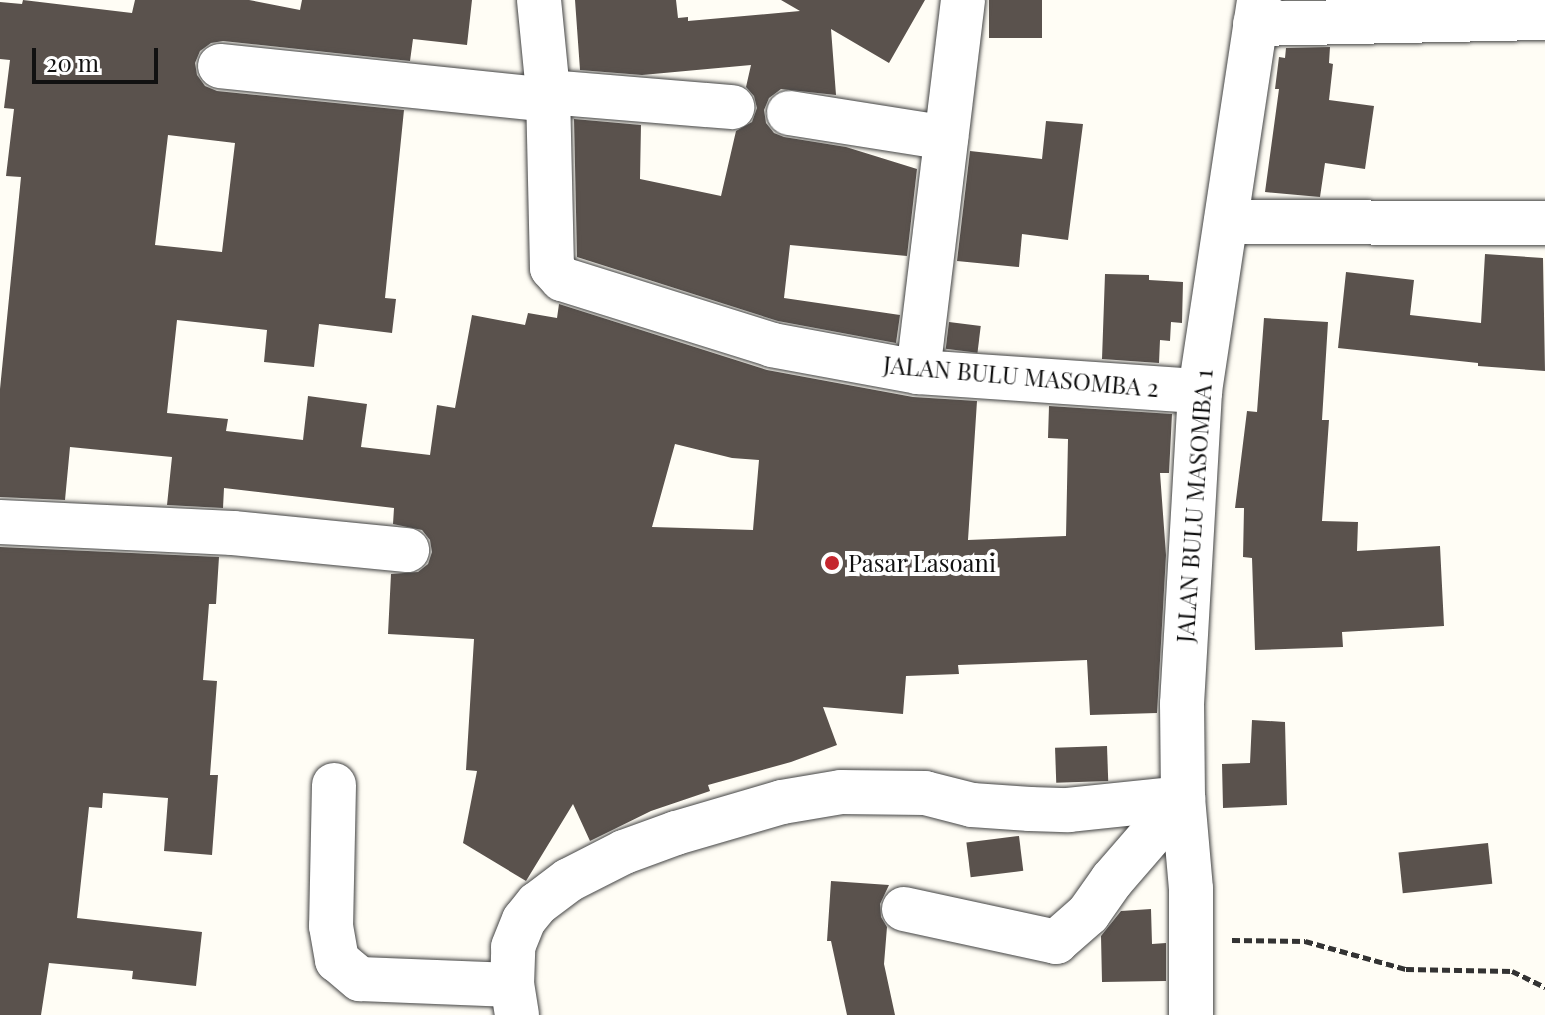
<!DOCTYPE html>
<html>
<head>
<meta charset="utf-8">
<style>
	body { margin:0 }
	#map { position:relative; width:1545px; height:1015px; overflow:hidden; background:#fffdf5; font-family:"Playfair Display",serif }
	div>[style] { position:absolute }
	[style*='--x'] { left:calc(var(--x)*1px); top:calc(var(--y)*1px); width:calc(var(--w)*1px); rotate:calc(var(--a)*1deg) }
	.building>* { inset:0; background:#5a524d; transform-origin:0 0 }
	.path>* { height:5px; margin-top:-2.5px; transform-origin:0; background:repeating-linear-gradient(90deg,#333 0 8px,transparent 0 12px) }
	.roads { filter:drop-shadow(0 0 2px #444) drop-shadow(0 0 2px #444) }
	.minor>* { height:44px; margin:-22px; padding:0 22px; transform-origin:22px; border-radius:22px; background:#fff }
	.dots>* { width:22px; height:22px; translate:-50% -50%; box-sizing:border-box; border:4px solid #fff; border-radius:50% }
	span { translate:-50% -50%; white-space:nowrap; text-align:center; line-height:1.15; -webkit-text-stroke:8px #fff; paint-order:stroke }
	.street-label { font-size:24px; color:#111 }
	.poi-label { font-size:24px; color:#111 }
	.left { translate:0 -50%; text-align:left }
	.scale { position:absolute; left:32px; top:48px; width:126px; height:36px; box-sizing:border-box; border:4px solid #111; border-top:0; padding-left:10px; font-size:24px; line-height:28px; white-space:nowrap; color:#111; -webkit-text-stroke:6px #fff; paint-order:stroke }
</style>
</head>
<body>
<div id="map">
	<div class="building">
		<i style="clip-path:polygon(evenodd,23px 0,132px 13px,135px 0,249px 0,300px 10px,302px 0,472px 0,467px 45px,413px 39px,410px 61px,223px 41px,211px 43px,200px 51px,195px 63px,197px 75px,205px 86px,217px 91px,404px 110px,385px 298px,396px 299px,392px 333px,319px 324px,314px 367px,264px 362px,267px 330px,177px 320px,167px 413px,228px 419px,226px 431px,303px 440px,308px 396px,367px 404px,361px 447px,430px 455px,437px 405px,455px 408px,472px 315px,525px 325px,528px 313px,557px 318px,559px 304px,767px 370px,913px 397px,977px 401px,968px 540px,1066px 536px,1068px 439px,1048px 438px,1049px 406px,1172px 414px,1169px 473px,1160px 473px,1166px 555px,1157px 713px,1090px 715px,1087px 660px,958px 665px,959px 674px,906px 676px,903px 714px,823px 707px,837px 745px,791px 762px,708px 785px,710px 791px,651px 811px,590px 841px,573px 804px,526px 881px,463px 843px,477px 771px,466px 770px,474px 639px,388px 634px,391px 574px,418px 572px,428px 564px,432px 552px,430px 540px,422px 530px,393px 524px,394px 508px,224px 488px,223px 508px,167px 505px,172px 457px,70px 447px,65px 500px,0 497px,0 389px,21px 177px,6px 176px,14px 109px,4px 108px,10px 60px,0 59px,0 2px,22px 4px,23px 0,168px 135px,235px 143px,222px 252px,155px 245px,168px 135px,23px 0,675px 444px,732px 458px,759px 460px,753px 530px,652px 527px,675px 444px)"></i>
		<i style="clip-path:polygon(575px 0,676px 0,678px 18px,688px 17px,688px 21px,800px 11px,781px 0,925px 0,889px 63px,831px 29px,836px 95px,781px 89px,769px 98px,764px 110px,766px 123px,774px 133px,784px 137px,846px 147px,917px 169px,907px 256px,790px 245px,784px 298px,900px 315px,896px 343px,778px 321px,577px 257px,574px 119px,641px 125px,640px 179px,721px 196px,736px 131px,752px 122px,757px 108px,754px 96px,746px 87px,751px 65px,642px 75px,580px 70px)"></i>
		<i style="left:989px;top:0;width:53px;height:38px"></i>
		<i style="clip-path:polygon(1330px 47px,1329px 63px,1333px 64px,1329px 100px,1374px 106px,1365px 169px,1325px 163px,1320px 197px,1265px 192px,1279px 89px,1275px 89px,1279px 57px,1285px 58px,1286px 48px)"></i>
		<i style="clip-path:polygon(1046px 121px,1083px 124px,1068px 240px,1022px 234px,1019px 267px,957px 261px,970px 151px,1042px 159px)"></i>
		<i style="clip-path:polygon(1485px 254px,1543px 258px,1545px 371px,1478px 366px,1478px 363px,1338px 348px,1346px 272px,1414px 280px,1410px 315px,1481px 323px)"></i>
		<i style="clip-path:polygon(1105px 274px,1149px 275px,1149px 280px,1183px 282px,1182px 323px,1171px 322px,1170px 341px,1160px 340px,1159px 363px,1102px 359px)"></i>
		<i style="clip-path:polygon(1264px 318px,1328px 322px,1322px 420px,1329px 420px,1322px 521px,1358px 522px,1357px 551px,1440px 546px,1444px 626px,1342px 632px,1343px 647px,1255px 650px,1252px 558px,1243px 557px,1244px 508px,1235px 508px,1247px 411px,1257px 412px)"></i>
		<i style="left:949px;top:322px;width:32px;height:27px;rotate:7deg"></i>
		<i style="clip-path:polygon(0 547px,219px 557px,216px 604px,209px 604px,203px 680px,217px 681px,210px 775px,218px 775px,212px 855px,164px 851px,168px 798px,103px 793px,102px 808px,89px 807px,77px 918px,202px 932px,196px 986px,132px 979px,133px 971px,49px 963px,41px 1015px,0 1015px)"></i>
		<i style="clip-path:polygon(1252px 720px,1285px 722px,1287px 805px,1223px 808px,1222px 764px,1250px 763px)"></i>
		<i style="left:1107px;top:746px;width:35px;height:52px;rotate:88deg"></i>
		<i style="left:1019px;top:836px;width:35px;height:53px;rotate:83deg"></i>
		<i style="left:1488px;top:843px;width:41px;height:90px;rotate:84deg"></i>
		<i style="clip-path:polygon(831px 881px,889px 885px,880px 904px,881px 917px,887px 927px,884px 964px,895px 1015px,847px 1015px,831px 941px,827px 941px)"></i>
		<i style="clip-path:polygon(1151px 909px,1152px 944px,1166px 943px,1166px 981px,1102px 982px,1101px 936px,1121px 911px)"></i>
	</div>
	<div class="path">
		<i style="--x:1232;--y:940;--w:73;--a:0.8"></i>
		<i style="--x:1305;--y:941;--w:105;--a:15.5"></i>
		<i style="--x:1406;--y:969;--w:106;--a:1.1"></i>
		<i style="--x:1512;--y:971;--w:37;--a:26"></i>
	</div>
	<div class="roads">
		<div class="minor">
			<i style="--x:539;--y:0;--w:92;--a:84.4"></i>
			<i style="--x:548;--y:92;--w:176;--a:88.7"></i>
			<i style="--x:552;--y:268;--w:15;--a:48"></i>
			<i style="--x:562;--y:279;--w:220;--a:17.4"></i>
			<i style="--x:772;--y:345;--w:148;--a:10.5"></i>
			<i style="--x:918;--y:372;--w:283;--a:3.9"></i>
			<i style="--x:1255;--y:24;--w:290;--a:-1.2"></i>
			<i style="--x:220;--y:66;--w:330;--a:5.9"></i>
			<i style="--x:548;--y:92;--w:185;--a:4.7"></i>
			<i style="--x:789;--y:113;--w:159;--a:9"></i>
			<i style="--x:1226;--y:222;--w:319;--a:0.2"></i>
			<i style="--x:918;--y:372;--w:375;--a:-83.1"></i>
			<i style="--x:0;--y:522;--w:233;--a:2.7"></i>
			<i style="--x:233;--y:533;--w:175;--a:5.6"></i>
			<i style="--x:334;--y:785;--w:141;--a:91.2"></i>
			<i style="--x:331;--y:926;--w:35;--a:80"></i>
			<i style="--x:337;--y:960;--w:30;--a:40"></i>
			<i style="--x:360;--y:979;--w:152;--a:2.3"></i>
			<i style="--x:904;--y:909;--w:156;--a:12.2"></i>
			<i style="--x:1056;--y:942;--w:43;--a:-41.2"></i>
			<i style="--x:1088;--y:914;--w:42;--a:-54.8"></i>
			<i style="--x:1112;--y:880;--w:108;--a:-49.1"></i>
			<i style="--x:517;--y:1015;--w:30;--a:-99"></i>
			<i style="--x:512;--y:985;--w:38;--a:-88"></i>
			<i style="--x:513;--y:947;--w:29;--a:-68"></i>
			<i style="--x:524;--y:920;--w:21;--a:-51"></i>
			<i style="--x:537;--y:904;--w:40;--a:-37"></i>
			<i style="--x:569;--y:880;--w:62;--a:-27"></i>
			<i style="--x:624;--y:852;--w:55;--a:-20.1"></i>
			<i style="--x:676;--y:833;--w:110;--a:-16.3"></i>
			<i style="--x:782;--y:802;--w:60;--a:-9.6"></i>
			<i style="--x:841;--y:792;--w:84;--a:0.7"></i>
			<i style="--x:925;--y:793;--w:49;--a:14.3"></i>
			<i style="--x:972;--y:805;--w:58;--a:3.9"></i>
			<i style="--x:1030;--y:809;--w:38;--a:2"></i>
			<i style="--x:1068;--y:810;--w:116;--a:-6"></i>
			<i style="--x:1191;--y:1015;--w:126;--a:-90"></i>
			<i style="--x:1191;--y:889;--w:91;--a:-95"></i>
			<i style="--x:1183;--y:798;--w:94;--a:-90.6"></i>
			<i style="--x:1182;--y:704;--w:314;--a:-86.7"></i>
			<i style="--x:1200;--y:391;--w:395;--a:-81.4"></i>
		</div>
	</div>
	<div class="dots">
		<i style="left:832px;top:563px;background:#c4262e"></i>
	</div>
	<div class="street-label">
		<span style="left:1021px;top:376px;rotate:5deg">JALAN BULU MASOMBA 2</span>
		<span style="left:1194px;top:506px;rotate:-86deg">JALAN BULU MASOMBA 1</span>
	</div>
	<div class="poi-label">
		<span class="left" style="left:848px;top:563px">Pasar Lasoani</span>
	</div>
	<div class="scale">20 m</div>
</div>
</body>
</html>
